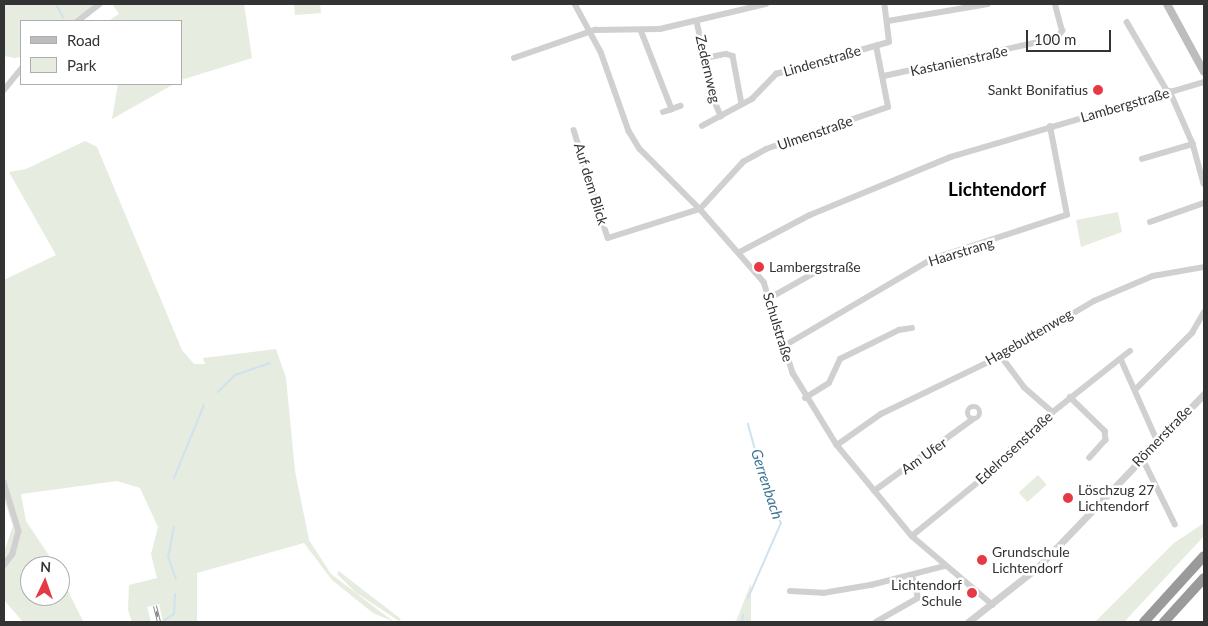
<!DOCTYPE html>
<html>
<head>
<meta charset="utf-8">
<style>
	body { margin:0 }
	#map { position:relative; width:1208px; height:626px; overflow:hidden; background:#fff; font-family:Lato,sans-serif }
	div>[style] { position:absolute }
	[style*='--x'] { left:calc(var(--x)*1px); top:calc(var(--y)*1px); width:calc(var(--w)*1px); rotate:calc(var(--a)*1deg) }
	.green>* { inset:0; background:#e6ecdf; transform-origin:0 0 }
	.stream>* { height:2px; margin:-1px; padding:0 1px; transform-origin:1px; border-radius:1px; background:#cfe2ee }
	.minor>* { height:5.5px; margin:-2.75px; padding:0 2.75px; transform-origin:2.75px; border-radius:2.75px; background:#d0d0d0 }
	.minor>.ring { margin:-2.75px; padding:0; box-sizing:content-box; background:none; border:5.5px solid #d0d0d0; border-radius:50% }
	.tertiary>* { height:7px; margin:-3.5px; padding:0 3.5px; transform-origin:3.5px; border-radius:3.5px; background:#d0d0d0 }
	.secondary>* { height:8px; margin:-4px; padding:0 4px; transform-origin:4px; border-radius:4px; background:#bdbdbd }
	.motorway>* { height:10px; margin:-5px; padding:0 5px; transform-origin:5px; border-radius:5px; background:#9a9a9a }
	.rail>* { height:4px; margin-top:-2px; transform-origin:0; background:repeating-linear-gradient(90deg,#fff 0 5.5px,#888 0 11px); box-sizing:border-box; border-block:1px solid #888 }
	.dots>* { width:14px; height:14px; translate:-50% -50%; box-sizing:border-box; border:2px solid #fff; border-radius:50% }
	span { translate:-50% -50%; white-space:nowrap; text-align:center; line-height:1.15; -webkit-text-stroke:5px #fff; paint-order:stroke }
	.street-label { font-size:14px; color:#333 }
	.poi-label { font-size:14px; color:#333 }
	.right { translate:-100% -50%; text-align:right }
	.left { translate:0 -50%; text-align:left }
	.water-label { font-size:15px; color:#3f7597; font-style:italic }
	.district-label { font-size:19px; color:#000; font-weight:700 }
	.frame { position:absolute; inset:0; border:5px solid #333; pointer-events:none }
	.legend { position:absolute; left:20px; top:20px; width:162px; height:65px; box-sizing:border-box; background:#fff; border:1px solid #adadad; margin:0; padding:6px 9px; list-style:none; font-size:15px; color:#333 }
	.legend li { display:flex; align-items:center; gap:10px; height:25px }
	.legend b { width:25px; border:1px solid #adadad }
	.north { position:absolute; left:20px; top:556px; width:50px; height:50px; box-sizing:border-box; background:#fff; border:1px solid #adadad; border-radius:50%; rotate:3deg; font-size:14px; font-weight:700; line-height:20px; text-align:center; color:#333 }
	.north::after { content:''; display:block; margin:auto; width:18px; height:22px; background:#e63946; clip-path:polygon(50% 0,100% 100%,50% 72%,0 100%) }
	.scale { position:absolute; left:1026px; top:30px; width:85px; height:22px; box-sizing:border-box; border:2px solid #333; border-top:0; padding-left:6px; font-size:15px; line-height:18px; white-space:nowrap; color:#333; -webkit-text-stroke:4px #fff; paint-order:stroke }
</style>
</head>
<body>
<div id="map">
	<div class="green">
		<i style="clip-path:polygon(4px 4px,99px 4px,76px 21px,21px 21px,21px 57px,14px 58px,4px 56px)"></i>
		<i style="clip-path:polygon(112px 4px,244px 4px,252px 58px,181px 80px,181px 21px,108px 21px,119px 14px)"></i>
		<i style="clip-path:polygon(294px 4px,320px 4px,321px 13px,295px 15px)"></i>
		<i style="clip-path:polygon(118px 84px,174px 84px,112px 119px)"></i>
		<i style="clip-path:polygon(85px 141px,97px 147px,182px 350px,194px 364px,205px 364px,203px 358px,276px 349px,286px 378px,295px 471px,309px 540px,331px 574px,394px 622px,373px 613px,332px 580px,304px 543px,197px 573px,197px 622px,163px 622px,159px 604px,147px 607px,151px 622px,132px 622px,128px 610px,129px 585px,157px 578px,151px 554px,158px 527px,140px 488px,117px 481px,21px 494px,26px 521px,56px 566px,30px 566px,30px 596px,60px 596px,60px 575px,83px 621px,23px 622px,4px 600px,4px 552px,13px 526px,4px 499px,4px 280px,56px 255px,9px 172px,26px 169px)"></i>
		<i style="clip-path:polygon(1118px 212px,1122px 232px,1081px 247px,1076px 220px)"></i>
		<i style="left:1038px;top:475px;width:13px;height:26px;rotate:48deg"></i>
		<i style="clip-path:polygon(1204px 523px,1204px 536px,1124px 622px,1095px 622px,1174px 543px)"></i>
		<i style="clip-path:polygon(339px 571px,358px 586px,401px 619px,399px 621px,355px 592px,337px 574px)"></i>
		<i style="clip-path:polygon(751px 583px,751px 622px,735px 622px,737px 619px)"></i>
	</div>
	<div class="stream">
		<i style="--x:56;--y:4;--w:15;--a:62"></i>
		<i style="--x:218;--y:392;--w:24;--a:-45"></i>
		<i style="--x:235;--y:375;--w:37;--a:-19"></i>
		<i style="--x:174;--y:478;--w:79;--a:-67.7"></i>
		<i style="--x:174;--y:527;--w:31;--a:101"></i>
		<i style="--x:168;--y:557;--w:23;--a:70"></i>
		<i style="--x:748;--y:598;--w:82;--a:-66.3"></i>
		<i style="--x:781;--y:523;--w:25;--a:-119"></i>
		<i style="--x:769;--y:501;--w:80;--a:-105.3"></i>
		<i style="--x:162;--y:622;--w:14;--a:-34"></i>
		<i style="--x:174;--y:614;--w:20;--a:-87"></i>
		<i style="--x:742;--y:622;--w:7;--a:-82"></i>
	</div>
	<div class="minor">
		<i style="--x:575;--y:4;--w:55;--a:61.6"></i>
		<i style="--x:601;--y:52;--w:84;--a:70.5"></i>
		<i style="--x:629;--y:131;--w:21;--a:59"></i>
		<i style="--x:640;--y:149;--w:85;--a:45"></i>
		<i style="--x:700;--y:209;--w:97;--a:48.8"></i>
		<i style="--x:764;--y:282;--w:96;--a:72.3"></i>
		<i style="--x:793;--y:373;--w:84;--a:58.6"></i>
		<i style="--x:837;--y:445;--w:118;--a:50.5"></i>
		<i style="--x:912;--y:536;--w:106;--a:40.4"></i>
		<i style="--x:78;--y:21;--w:28;--a:-38"></i>
		<i style="--x:697;--y:21;--w:78;--a:78.1"></i>
		<i style="--x:713;--y:97;--w:21;--a:67"></i>
		<i style="--x:888;--y:21;--w:101;--a:-9.6"></i>
		<i style="--x:1127;--y:22;--w:81;--a:59.6"></i>
		<i style="--x:641;--y:30;--w:85;--a:68.6"></i>
		<i style="--x:672;--y:109;--w:9;--a:-21"></i>
		<i style="--x:514;--y:58;--w:86;--a:-19.1"></i>
		<i style="--x:595;--y:30;--w:65;--a:-0.9"></i>
		<i style="--x:660;--y:29;--w:109;--a:-13.3"></i>
		<i style="--x:705;--y:58;--w:21;--a:-11"></i>
		<i style="--x:726;--y:54;--w:7;--a:16"></i>
		<i style="--x:733;--y:56;--w:49;--a:79.4"></i>
		<i style="--x:884;--y:76;--w:177;--a:-12.4"></i>
		<i style="--x:1057;--y:38;--w:9;--a:-54"></i>
		<i style="--x:1062;--y:31;--w:28;--a:-105"></i>
		<i style="--x:4;--y:90;--w:27;--a:-51"></i>
		<i style="--x:1170;--y:91;--w:58;--a:66.5"></i>
		<i style="--x:1193;--y:144;--w:41;--a:74.6"></i>
		<i style="--x:663;--y:112;--w:9;--a:-18"></i>
		<i style="--x:702;--y:126;--w:57;--a:-28.4"></i>
		<i style="--x:752;--y:99;--w:35;--a:-46"></i>
		<i style="--x:776;--y:74;--w:117;--a:-15.8"></i>
		<i style="--x:889;--y:42;--w:38;--a:-97"></i>
		<i style="--x:574;--y:130;--w:113;--a:72.5"></i>
		<i style="--x:608;--y:238;--w:96;--a:-17.5"></i>
		<i style="--x:700;--y:209;--w:64;--a:-47.5"></i>
		<i style="--x:743;--y:162;--w:26;--a:-29"></i>
		<i style="--x:766;--y:149;--w:129;--a:-19"></i>
		<i style="--x:888;--y:107;--w:62;--a:-101.1"></i>
		<i style="--x:1142;--y:159;--w:53;--a:-16.4"></i>
		<i style="--x:1150;--y:222;--w:57;--a:-19.4"></i>
		<i style="--x:740;--y:252;--w:79;--a:-27.9"></i>
		<i style="--x:810;--y:215;--w:152;--a:-22.4"></i>
		<i style="--x:951;--y:157;--w:264;--a:-16.5"></i>
		<i style="--x:770;--y:298;--w:53;--a:-29.5"></i>
		<i style="--x:784;--y:346;--w:172;--a:-30.4"></i>
		<i style="--x:932;--y:259;--w:142;--a:-18.1"></i>
		<i style="--x:1067;--y:215;--w:90;--a:-100.9"></i>
		<i style="--x:1001;--y:356;--w:39;--a:53"></i>
		<i style="--x:1024;--y:387;--w:38;--a:41"></i>
		<i style="--x:1121;--y:359;--w:89;--a:66"></i>
		<i style="--x:1135;--y:390;--w:81;--a:-45"></i>
		<i style="--x:1192;--y:333;--w:24;--a:-60"></i>
		<i style="--x:1070;--y:397;--w:49;--a:44.2"></i>
		<i style="--x:1105;--y:431;--w:9;--a:84"></i>
		<i style="--x:1106;--y:440;--w:24;--a:132"></i>
		<i style="--x:805;--y:398;--w:28;--a:-32"></i>
		<i style="--x:829;--y:383;--w:26;--a:-65"></i>
		<i style="--x:840;--y:359;--w:66;--a:-26.2"></i>
		<i style="--x:899;--y:330;--w:13;--a:-9"></i>
		<i class="ring" style="left:968px;top:407px;width:6.5px;height:6.5px"></i>
		<i style="--x:837;--y:445;--w:54;--a:-35.2"></i>
		<i style="--x:881;--y:414;--w:133;--a:-25.8"></i>
		<i style="--x:1001;--y:356;--w:108;--a:-30.6"></i>
		<i style="--x:1094;--y:301;--w:64;--a:-23"></i>
		<i style="--x:1153;--y:276;--w:52;--a:-10"></i>
		<i style="--x:1142;--y:457;--w:75;--a:63.8"></i>
		<i style="--x:4;--y:482;--w:51;--a:73"></i>
		<i style="--x:19;--y:531;--w:24;--a:105"></i>
		<i style="--x:13;--y:554;--w:15;--a:127"></i>
		<i style="--x:874;--y:491;--w:122;--a:-36"></i>
		<i style="--x:912;--y:536;--w:112;--a:-39.2"></i>
		<i style="--x:999;--y:465;--w:19;--a:-54"></i>
		<i style="--x:1010;--y:450;--w:57;--a:-41.5"></i>
		<i style="--x:1053;--y:412;--w:98;--a:-38.4"></i>
		<i style="--x:790;--y:591;--w:33;--a:3"></i>
		<i style="--x:823;--y:593;--w:49;--a:-9.5"></i>
		<i style="--x:871;--y:585;--w:76;--a:-14.4"></i>
		<i style="--x:876;--y:622;--w:48;--a:-29.7"></i>
		<i style="--x:918;--y:598;--w:23;--a:-105"></i>
	</div>
	<div class="tertiary">
		<i style="--x:968;--y:622;--w:89;--a:-38.2"></i>
		<i style="--x:1038;--y:567;--w:240;--a:-46.2"></i>
	</div>
	<div class="secondary">
		<i style="--x:1167;--y:4;--w:77;--a:61.4"></i>
	</div>
	<div class="motorway">
		<i style="--x:1144;--y:622;--w:89;--a:-47.7"></i>
		<i style="--x:1164;--y:622;--w:59;--a:-47.7"></i>
	</div>
	<div class="rail">
		<i style="--x:155;--y:606;--w:16;--a:76"></i>
	</div>
	<div class="dots">
		<i style="left:1098px;top:90px;background:#e63946"></i>
		<i style="left:759px;top:267px;background:#e63946"></i>
		<i style="left:1068px;top:498px;background:#e63946"></i>
		<i style="left:982px;top:560px;background:#e63946"></i>
		<i style="left:972px;top:593px;background:#e63946"></i>
	</div>
	<div class="street-label">
		<span style="left:822px;top:61px;rotate:-16deg">Lindenstraße</span>
		<span style="left:959px;top:61px;rotate:-12deg">Kastanienstraße</span>
		<span style="left:708px;top:69px;rotate:77deg">Zedernweg</span>
		<span style="left:1125px;top:105px;rotate:-16deg">Lambergstraße</span>
		<span style="left:815px;top:133px;rotate:-19deg">Ulmenstraße</span>
		<span style="left:591px;top:184px;rotate:73deg">Auf dem Blick</span>
		<span style="left:961px;top:252px;rotate:-17deg">Haarstrang</span>
		<span style="left:778px;top:327px;rotate:73deg">Schulstraße</span>
		<span style="left:1029px;top:337px;rotate:-30deg">Hagebuttenweg</span>
		<span style="left:1162px;top:436px;rotate:-46deg">Römerstraße</span>
		<span style="left:1014px;top:448px;rotate:-43deg">Edelrosenstraße</span>
		<span style="left:924px;top:456px;rotate:-35deg">Am Ufer</span>
	</div>
	<div class="poi-label">
		<span class="right" style="left:1088px;top:90px">Sankt Bonifatius</span>
		<span class="left" style="left:769px;top:267px">Lambergstraße</span>
		<span class="left" style="left:1078px;top:498px">Löschzug 27<br>Lichtendorf</span>
		<span class="left" style="left:992px;top:560px">Grundschule<br>Lichtendorf</span>
		<span class="right" style="left:962px;top:593px">Lichtendorf<br>Schule</span>
	</div>
	<div class="water-label">
		<span style="left:767px;top:484px;rotate:72deg">Gerrenbach</span>
	</div>
	<div class="district-label">
		<span style="left:997px;top:189px">Lichtendorf</span>
	</div>
	<div class="frame"></div>
	<ul class="legend">
	<li><b style="height:6px;background:#bdbdbd"></b>Road</li>
	<li><b style="height:14px;background:#e6ecdf"></b>Park</li>
	</ul>
	<div class="north">N</div>
	<div class="scale">100 m</div>
</div>
</body>
</html>
